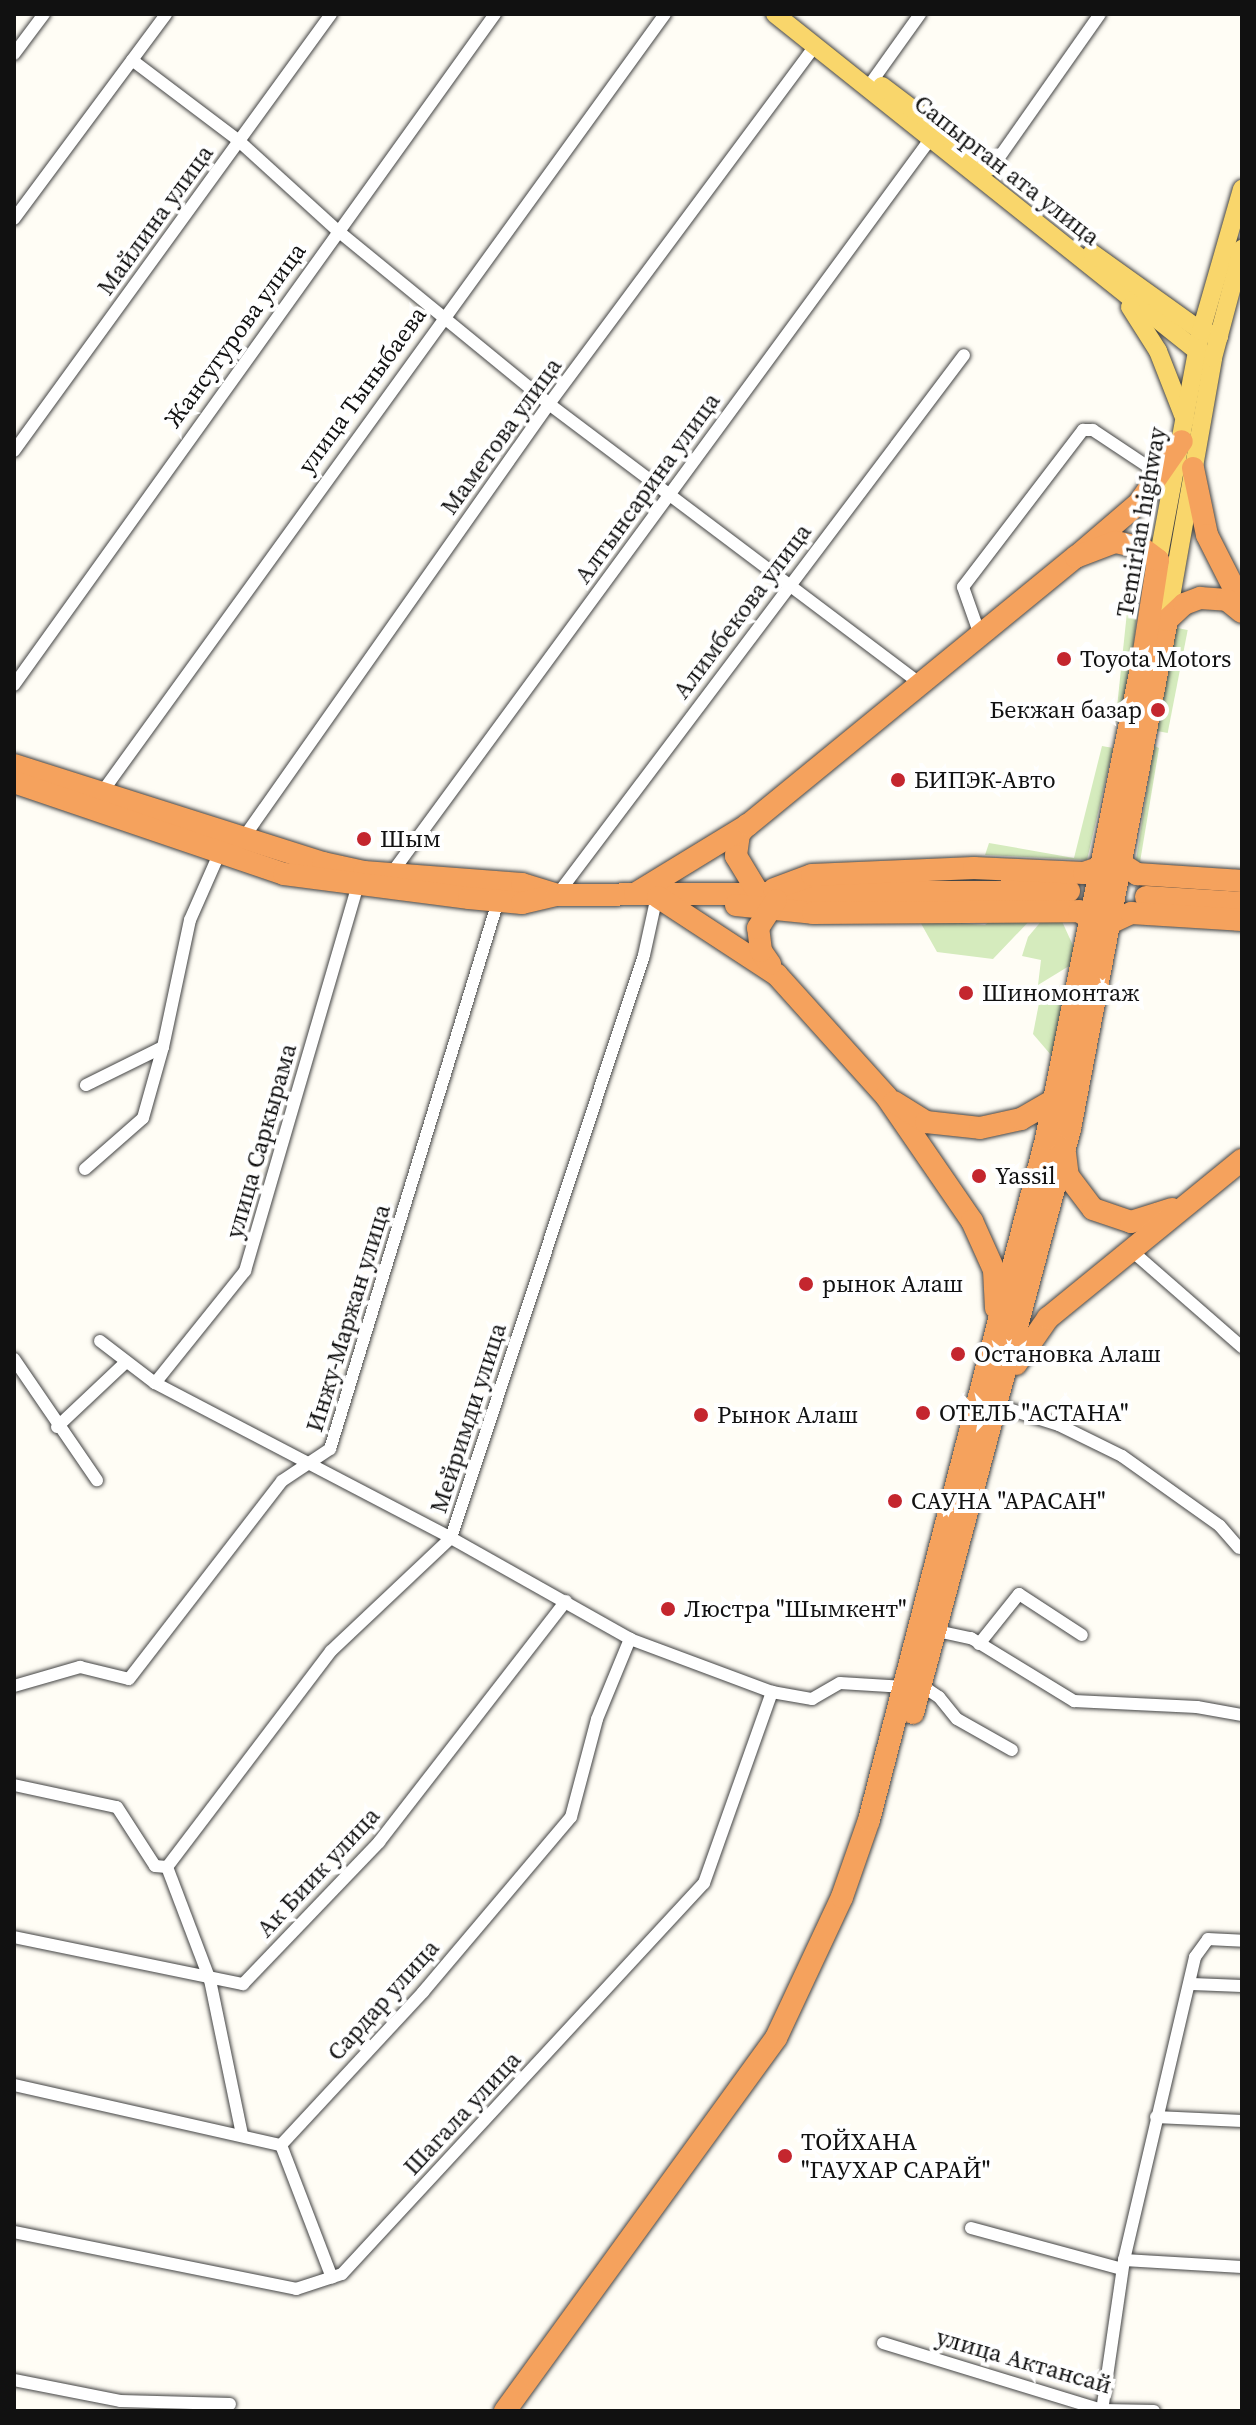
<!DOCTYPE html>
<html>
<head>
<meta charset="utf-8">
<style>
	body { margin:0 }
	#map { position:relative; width:1256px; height:2425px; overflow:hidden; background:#fffdf5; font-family:"Source Serif 4",serif }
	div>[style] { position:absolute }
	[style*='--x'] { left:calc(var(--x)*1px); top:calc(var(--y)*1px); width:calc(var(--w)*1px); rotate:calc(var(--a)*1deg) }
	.green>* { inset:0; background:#d5ebbd; transform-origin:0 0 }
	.highway-tunnel>* { height:22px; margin-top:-11px; transform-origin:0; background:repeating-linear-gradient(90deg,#dbdad3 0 22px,transparent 0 33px) }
	.roads { filter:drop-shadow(0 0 2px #444) drop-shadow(0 0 2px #444) }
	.street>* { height:12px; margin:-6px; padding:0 6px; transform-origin:6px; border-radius:6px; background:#fff }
	.primary>* { height:18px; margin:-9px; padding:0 9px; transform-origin:9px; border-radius:9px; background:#f9d66b }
	.highway>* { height:22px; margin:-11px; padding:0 11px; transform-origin:11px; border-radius:11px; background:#f5a25d }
	.dots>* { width:22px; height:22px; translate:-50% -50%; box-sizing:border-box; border:4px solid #fff; border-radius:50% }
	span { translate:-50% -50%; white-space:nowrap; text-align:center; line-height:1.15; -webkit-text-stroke:8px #fff; paint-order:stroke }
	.street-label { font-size:24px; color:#111 }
	.poi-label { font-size:24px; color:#111 }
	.left { translate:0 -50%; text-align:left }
	.right { translate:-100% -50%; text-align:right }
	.frame { position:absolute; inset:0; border:16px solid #111; pointer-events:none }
</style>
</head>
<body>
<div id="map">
	<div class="green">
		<i style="left:1129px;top:593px;width:10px;height:129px;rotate:6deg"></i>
		<i style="left:1172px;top:627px;width:16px;height:105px;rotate:11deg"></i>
		<i style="clip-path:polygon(1102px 746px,1113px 748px,1087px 860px,985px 855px,989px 843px,1074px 858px)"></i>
		<i style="clip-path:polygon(1154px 746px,1159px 748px,1140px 862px,1136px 860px)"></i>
		<i style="clip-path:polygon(914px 911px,948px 922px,985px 925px,997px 915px,1036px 914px,993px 959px,937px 952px)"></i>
		<i style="clip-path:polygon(1048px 913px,1060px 917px,1076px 952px,1074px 963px,1038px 985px,1041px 960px,1022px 956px,1028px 937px)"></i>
		<i style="clip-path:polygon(1071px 982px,1057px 1062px,1033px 1034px,1040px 998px)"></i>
	</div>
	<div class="highway-tunnel">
		<i style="--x:1069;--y:891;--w:77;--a:4.5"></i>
	</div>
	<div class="roads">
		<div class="street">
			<i style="--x:14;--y:54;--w:50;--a:-53.1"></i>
			<i style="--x:132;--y:60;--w:134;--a:37.1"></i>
			<i style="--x:239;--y:141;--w:134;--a:42.3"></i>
			<i style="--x:338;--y:231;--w:273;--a:39.3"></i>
			<i style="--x:549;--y:404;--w:466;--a:37"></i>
			<i style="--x:873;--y:80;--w:81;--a:-54.5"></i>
			<i style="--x:991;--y:169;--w:189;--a:-54.9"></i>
			<i style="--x:14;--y:219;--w:255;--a:-53.4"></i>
			<i style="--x:14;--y:451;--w:540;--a:-54.04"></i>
			<i style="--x:980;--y:635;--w:51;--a:-109.5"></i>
			<i style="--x:963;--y:587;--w:198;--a:-52.6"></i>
			<i style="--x:1083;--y:430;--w:10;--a:0"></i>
			<i style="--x:1093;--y:430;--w:83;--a:33.7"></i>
			<i style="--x:14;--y:685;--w:826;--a:-54.37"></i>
			<i style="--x:100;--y:795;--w:964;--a:-54.12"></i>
			<i style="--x:242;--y:840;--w:533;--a:-54.85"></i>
			<i style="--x:549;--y:404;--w:445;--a:-53.4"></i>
			<i style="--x:391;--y:874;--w:918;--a:-53.73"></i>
			<i style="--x:557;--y:895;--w:676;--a:-52.99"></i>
			<i style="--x:163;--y:1047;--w:130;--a:-78"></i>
			<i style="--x:190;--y:920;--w:74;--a:-66.2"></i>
			<i style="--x:85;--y:1169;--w:77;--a:-41.3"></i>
			<i style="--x:143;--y:1118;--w:74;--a:-74.3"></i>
			<i style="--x:163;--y:1047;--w:86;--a:153.7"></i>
			<i style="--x:1133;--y:1252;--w:145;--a:41.1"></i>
			<i style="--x:100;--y:1341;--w:69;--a:37.4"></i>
			<i style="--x:155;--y:1383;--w:334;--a:27.6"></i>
			<i style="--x:451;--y:1538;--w:206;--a:29.4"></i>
			<i style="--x:630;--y:1639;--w:152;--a:20.5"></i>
			<i style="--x:772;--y:1692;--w:41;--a:9.9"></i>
			<i style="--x:812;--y:1699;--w:32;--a:-30"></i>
			<i style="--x:840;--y:1683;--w:65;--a:3.5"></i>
			<i style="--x:14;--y:1359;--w:147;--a:55.6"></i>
			<i style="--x:155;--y:1383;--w:144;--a:-51.2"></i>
			<i style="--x:245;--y:1271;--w:402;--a:-73.7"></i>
			<i style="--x:996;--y:1405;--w:66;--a:17.6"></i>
			<i style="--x:1059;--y:1425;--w:70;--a:26.2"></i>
			<i style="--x:1122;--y:1456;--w:120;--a:35.5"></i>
			<i style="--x:1220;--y:1526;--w:29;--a:49"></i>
			<i style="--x:57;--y:1427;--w:95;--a:-43.3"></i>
			<i style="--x:937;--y:1631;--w:35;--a:12"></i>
			<i style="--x:971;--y:1638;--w:121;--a:31.5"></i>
			<i style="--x:1074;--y:1701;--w:123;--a:2.8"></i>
			<i style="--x:1197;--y:1707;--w:46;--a:10.1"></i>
			<i style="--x:979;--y:1644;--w:64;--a:-51.3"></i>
			<i style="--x:1019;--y:1594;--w:75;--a:33.1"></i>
			<i style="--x:921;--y:1685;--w:22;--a:34"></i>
			<i style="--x:939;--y:1697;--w:28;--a:51"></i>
			<i style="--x:957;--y:1719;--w:63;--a:29.4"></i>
			<i style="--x:14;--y:1686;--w:69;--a:-16.1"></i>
			<i style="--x:80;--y:1667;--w:50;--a:13.8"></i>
			<i style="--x:129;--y:1679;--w:250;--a:-52.3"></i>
			<i style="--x:282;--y:1481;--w:58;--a:-33.7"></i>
			<i style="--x:330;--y:1449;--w:576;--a:-72.95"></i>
			<i style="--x:14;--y:1785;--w:105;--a:12.1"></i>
			<i style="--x:117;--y:1807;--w:70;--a:57.2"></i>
			<i style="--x:155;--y:1866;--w:12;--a:5"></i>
			<i style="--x:167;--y:1867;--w:121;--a:69.2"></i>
			<i style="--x:210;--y:1980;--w:158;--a:78.3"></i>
			<i style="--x:167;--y:1867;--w:271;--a:-52.8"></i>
			<i style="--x:331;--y:1651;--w:165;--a:-43.3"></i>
			<i style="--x:451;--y:1538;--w:614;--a:-71.68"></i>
			<i style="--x:644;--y:955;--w:60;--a:-77.6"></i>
			<i style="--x:14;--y:1937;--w:234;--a:11.6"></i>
			<i style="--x:243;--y:1984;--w:197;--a:-46.2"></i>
			<i style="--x:379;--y:1842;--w:305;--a:-52.2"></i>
			<i style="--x:1192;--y:1984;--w:50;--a:2.3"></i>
			<i style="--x:14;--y:2085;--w:274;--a:12.7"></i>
			<i style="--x:281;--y:2145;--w:209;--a:-47.1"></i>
			<i style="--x:423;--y:1992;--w:229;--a:-49.8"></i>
			<i style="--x:571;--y:1817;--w:101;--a:-75.1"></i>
			<i style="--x:597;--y:1719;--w:87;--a:-67.6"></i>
			<i style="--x:1156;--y:2117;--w:86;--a:2.7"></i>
			<i style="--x:281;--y:2145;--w:142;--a:69"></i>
			<i style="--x:971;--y:2228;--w:156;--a:15.2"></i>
			<i style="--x:14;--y:2232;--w:288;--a:11.4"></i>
			<i style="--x:296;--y:2289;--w:48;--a:-18.1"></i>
			<i style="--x:342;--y:2274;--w:533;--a:-47.21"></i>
			<i style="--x:704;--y:1883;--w:203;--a:-70.4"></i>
			<i style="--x:1124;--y:2260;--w:118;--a:3.4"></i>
			<i style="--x:883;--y:2343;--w:229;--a:17"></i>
			<i style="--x:1102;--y:2410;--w:52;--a:1.1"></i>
			<i style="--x:14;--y:2380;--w:108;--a:11.2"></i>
			<i style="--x:120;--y:2401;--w:110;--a:1.6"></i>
			<i style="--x:1102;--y:2411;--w:153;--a:-81.7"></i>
			<i style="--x:1124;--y:2260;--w:311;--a:-76.8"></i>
			<i style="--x:1195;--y:1957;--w:22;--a:-54"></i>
			<i style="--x:1208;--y:1939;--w:34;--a:3"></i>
		</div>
		<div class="primary">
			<i style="--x:775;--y:14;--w:540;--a:38.61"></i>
			<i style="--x:1197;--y:351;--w:17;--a:24"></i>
			<i style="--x:882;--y:86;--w:134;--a:37.1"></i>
			<i style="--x:1092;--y:253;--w:134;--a:35.6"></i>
			<i style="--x:1201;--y:331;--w:19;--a:16"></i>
			<i style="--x:1130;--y:307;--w:52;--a:57.5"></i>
			<i style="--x:1158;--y:351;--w:74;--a:68.6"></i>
			<i style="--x:1158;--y:560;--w:233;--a:-79.4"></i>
			<i style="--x:1201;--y:331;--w:148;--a:-73.9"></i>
			<i style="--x:1167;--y:620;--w:266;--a:-80"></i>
			<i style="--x:1213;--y:358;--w:113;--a:-75.1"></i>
		</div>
		<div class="highway">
			<i style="--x:1193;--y:468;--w:68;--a:78.2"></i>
			<i style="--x:1207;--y:535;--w:77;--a:63.1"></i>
			<i style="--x:14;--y:765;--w:324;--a:17.6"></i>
			<i style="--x:323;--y:863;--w:42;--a:12.4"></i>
			<i style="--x:364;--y:872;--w:158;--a:4.3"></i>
			<i style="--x:522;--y:884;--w:34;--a:17"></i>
			<i style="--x:14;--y:782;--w:285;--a:18.8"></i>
			<i style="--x:284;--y:874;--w:187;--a:7.4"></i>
			<i style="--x:469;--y:898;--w:53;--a:5.4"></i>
			<i style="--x:522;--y:903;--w:36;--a:-13"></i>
			<i style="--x:557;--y:895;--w:512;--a:-0.45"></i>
			<i style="--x:747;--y:825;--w:12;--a:132"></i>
			<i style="--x:739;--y:834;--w:22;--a:98"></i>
			<i style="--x:736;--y:856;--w:44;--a:58.8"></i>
			<i style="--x:1123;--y:865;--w:17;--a:33"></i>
			<i style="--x:1137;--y:874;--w:105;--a:3.8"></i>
			<i style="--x:774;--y:889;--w:40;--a:-20.2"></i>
			<i style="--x:812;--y:875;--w:162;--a:-2.5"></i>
			<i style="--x:974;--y:868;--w:110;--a:2.6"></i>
			<i style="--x:1084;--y:873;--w:18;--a:-19"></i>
			<i style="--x:635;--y:894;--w:132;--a:-31.4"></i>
			<i style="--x:748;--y:825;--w:424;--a:-39.3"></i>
			<i style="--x:1076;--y:557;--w:83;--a:-40.6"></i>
			<i style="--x:1139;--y:503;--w:75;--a:-55.3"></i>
			<i style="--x:658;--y:897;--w:142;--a:33.2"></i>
			<i style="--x:777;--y:975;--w:163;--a:48"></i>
			<i style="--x:886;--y:1096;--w:152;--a:55.5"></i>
			<i style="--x:972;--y:1221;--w:54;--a:65.8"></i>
			<i style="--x:994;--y:1270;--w:38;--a:87"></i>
			<i style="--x:1146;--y:897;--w:96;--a:3.6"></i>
			<i style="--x:736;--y:905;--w:77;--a:5.9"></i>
			<i style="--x:813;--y:913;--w:266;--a:-0.4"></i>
			<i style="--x:1079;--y:911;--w:16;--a:35"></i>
			<i style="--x:1112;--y:922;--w:21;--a:-25"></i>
			<i style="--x:1131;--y:913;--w:111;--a:3.6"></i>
			<i style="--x:770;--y:964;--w:16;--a:-125"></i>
			<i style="--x:761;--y:951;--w:23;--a:-97"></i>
			<i style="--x:758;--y:928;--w:33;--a:-57"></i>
			<i style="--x:894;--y:1102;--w:38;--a:32"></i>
			<i style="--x:926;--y:1122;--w:54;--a:6.3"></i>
			<i style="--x:980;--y:1128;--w:42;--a:-12.4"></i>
			<i style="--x:1021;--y:1119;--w:39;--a:-30"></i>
			<i style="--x:1065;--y:1153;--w:23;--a:83"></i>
			<i style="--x:1068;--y:1176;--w:41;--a:52.9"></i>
			<i style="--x:1093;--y:1209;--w:40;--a:18.9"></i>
			<i style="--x:1131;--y:1222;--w:43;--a:-17.6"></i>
			<i style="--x:1016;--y:1364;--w:56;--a:-55.2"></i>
			<i style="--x:1048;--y:1318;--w:250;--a:-39.2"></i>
			<i style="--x:913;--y:1713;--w:605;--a:-74.95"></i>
			<i style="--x:1070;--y:1129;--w:518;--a:-79.21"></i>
			<i style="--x:1167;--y:620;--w:23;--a:-43"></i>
			<i style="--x:1184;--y:604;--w:17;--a:-21"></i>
			<i style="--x:1200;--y:598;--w:27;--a:4"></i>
			<i style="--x:1227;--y:600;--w:19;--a:39"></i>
			<i style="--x:505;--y:2411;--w:461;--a:-54"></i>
			<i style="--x:776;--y:2038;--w:156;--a:-64.9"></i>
			<i style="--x:842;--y:1897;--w:82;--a:-70.7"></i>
			<i style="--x:869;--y:1820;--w:704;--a:-75.43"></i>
			<i style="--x:1046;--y:1139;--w:491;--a:-78.6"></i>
			<i style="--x:1143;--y:658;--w:99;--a:-81.3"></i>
			<i style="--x:1158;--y:560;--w:20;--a:-143"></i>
			<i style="--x:1142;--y:548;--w:28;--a:-167"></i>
			<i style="--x:1115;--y:542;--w:42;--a:159"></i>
		</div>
	</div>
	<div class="dots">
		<i style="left:1064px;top:659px;background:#c4262e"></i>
		<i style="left:1158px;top:710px;background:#c4262e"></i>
		<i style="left:898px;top:780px;background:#c4262e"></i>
		<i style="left:364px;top:839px;background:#c4262e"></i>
		<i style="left:966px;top:993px;background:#c4262e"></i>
		<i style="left:979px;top:1176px;background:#c4262e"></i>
		<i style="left:806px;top:1284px;background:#c4262e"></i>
		<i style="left:958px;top:1354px;background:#c4262e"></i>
		<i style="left:923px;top:1413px;background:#c4262e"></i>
		<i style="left:701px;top:1415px;background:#c4262e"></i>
		<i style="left:895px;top:1501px;background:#c4262e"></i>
		<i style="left:668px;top:1609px;background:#c4262e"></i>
		<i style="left:785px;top:2156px;background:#c4262e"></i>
	</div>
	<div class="street-label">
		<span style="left:1007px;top:170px;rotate:38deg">Сапырган ата улица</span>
		<span style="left:155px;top:220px;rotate:-54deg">Майлина улица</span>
		<span style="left:235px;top:335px;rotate:-54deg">Жансугурова улица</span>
		<span style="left:362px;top:390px;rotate:-54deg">улица Тыныбаева</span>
		<span style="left:501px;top:436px;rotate:-54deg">Маметова улица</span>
		<span style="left:647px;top:488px;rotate:-54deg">Алтынсарина улица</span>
		<span style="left:1141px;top:522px;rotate:-80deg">Temirlan highway</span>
		<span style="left:742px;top:611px;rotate:-53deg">Алимбекова улица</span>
		<span style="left:261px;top:1141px;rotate:-74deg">улица Саркырама</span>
		<span style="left:348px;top:1318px;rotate:-73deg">Инжу-Маржан улица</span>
		<span style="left:468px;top:1418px;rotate:-72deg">Мейримди улица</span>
		<span style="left:318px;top:1872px;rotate:-47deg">Ак Биик улица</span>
		<span style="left:383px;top:2000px;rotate:-48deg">Сардар улица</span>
		<span style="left:462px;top:2113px;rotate:-47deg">Шагала улица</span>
		<span style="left:1024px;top:2361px;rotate:16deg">улица Актансай</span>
	</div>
	<div class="poi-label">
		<span class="left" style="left:1080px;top:659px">Toyota Motors</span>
		<span class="right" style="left:1142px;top:710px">Бекжан базар</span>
		<span class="left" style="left:914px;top:780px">БИПЭК-Авто</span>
		<span class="left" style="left:380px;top:839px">Шым</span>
		<span class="left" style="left:982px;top:993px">Шиномонтаж</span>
		<span class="left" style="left:995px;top:1176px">Yassil</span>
		<span class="left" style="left:822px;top:1284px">рынок Алаш</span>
		<span class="left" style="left:974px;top:1354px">Остановка Алаш</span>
		<span class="left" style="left:939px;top:1413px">ОТЕЛЬ "АСТАНА"</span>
		<span class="left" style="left:717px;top:1415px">Рынок Алаш</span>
		<span class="left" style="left:911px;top:1501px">САУНА "АРАСАН"</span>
		<span class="left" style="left:684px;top:1609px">Люстра "Шымкент"</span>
		<span class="left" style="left:801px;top:2156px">ТОЙХАНА<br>"ГАУХАР САРАЙ"</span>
	</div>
	<div class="frame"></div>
</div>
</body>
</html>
